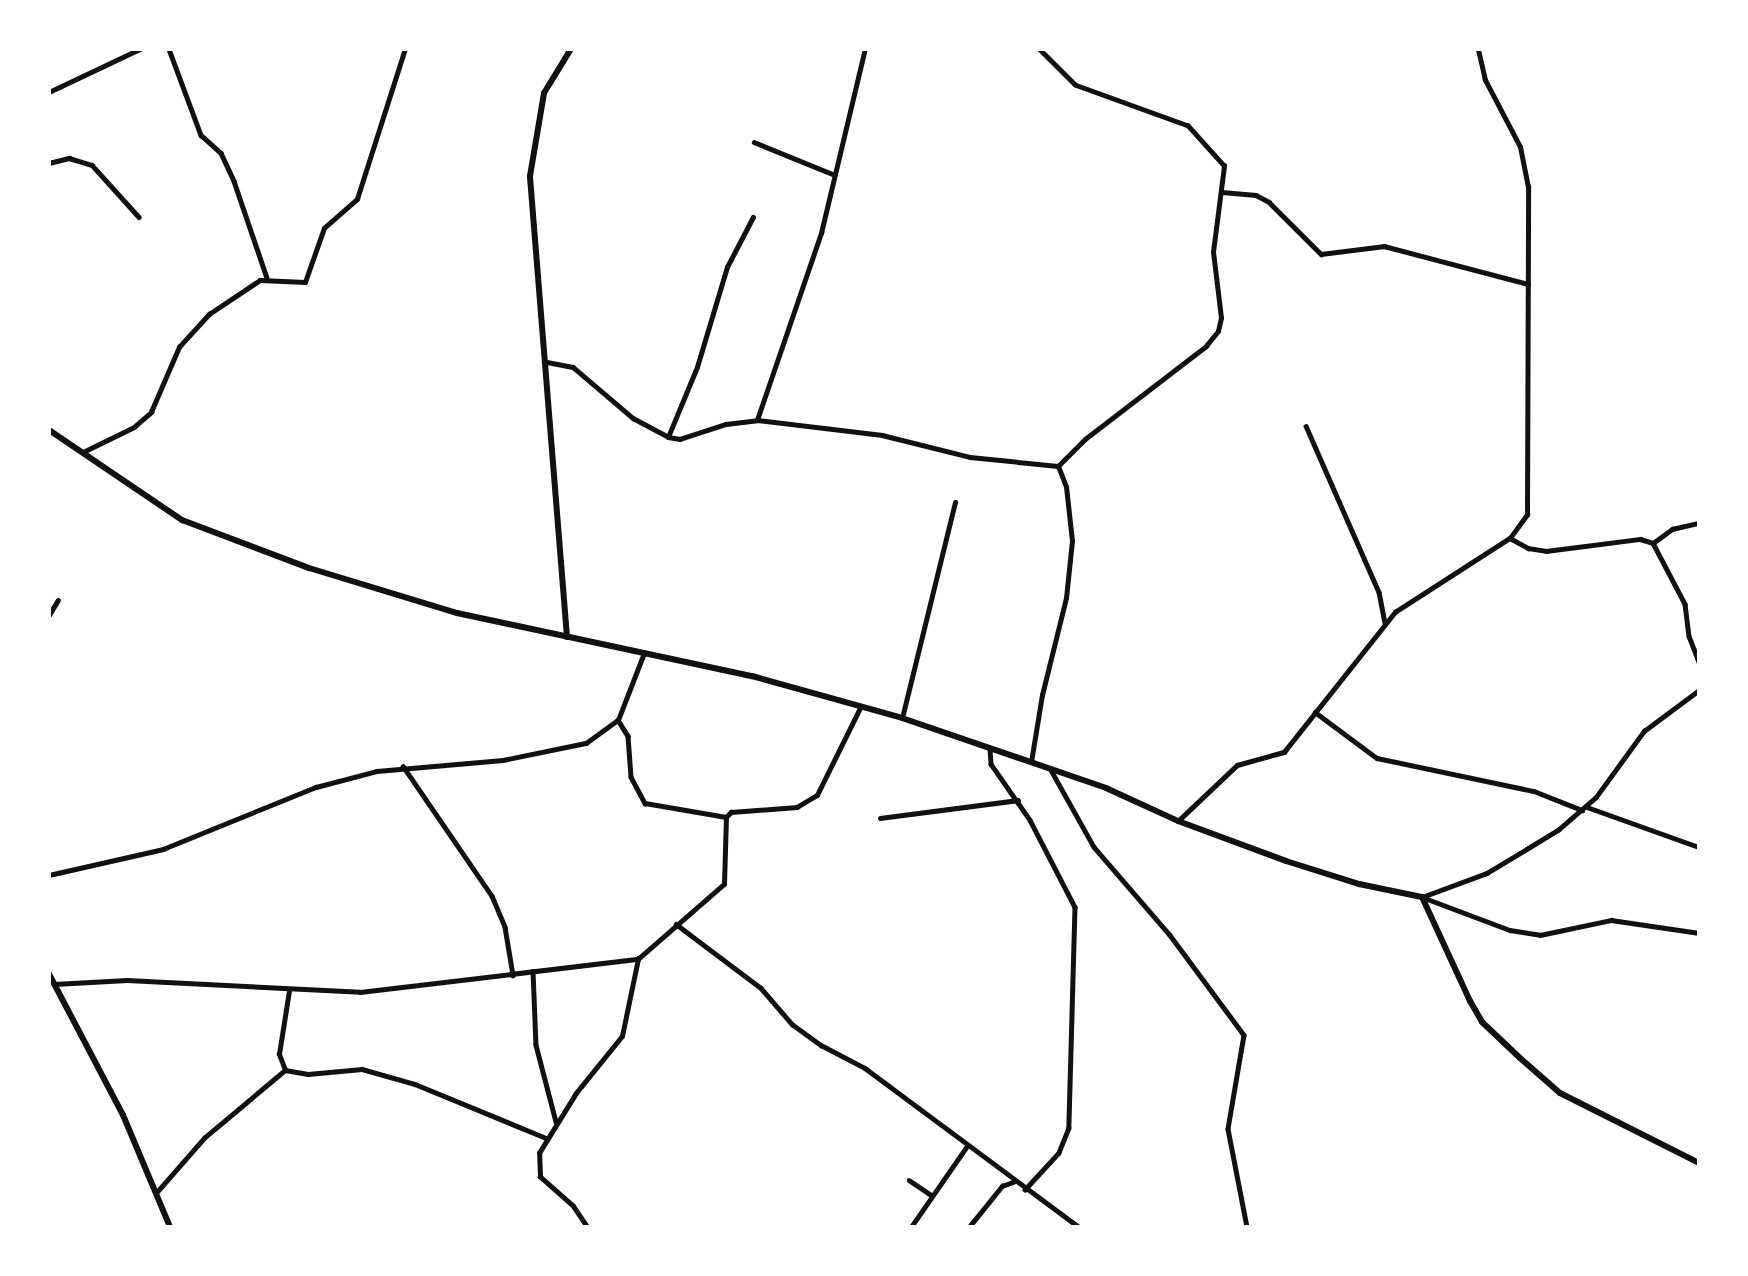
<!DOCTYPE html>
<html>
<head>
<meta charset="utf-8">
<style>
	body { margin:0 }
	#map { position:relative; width:1748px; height:1276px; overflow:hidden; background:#fff; font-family:Mulish,sans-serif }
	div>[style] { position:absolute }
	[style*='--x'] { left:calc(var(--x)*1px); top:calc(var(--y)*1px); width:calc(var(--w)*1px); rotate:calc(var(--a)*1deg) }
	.minor>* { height:4.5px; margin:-2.25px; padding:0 2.25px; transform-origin:2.25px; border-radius:2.25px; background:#111 }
	.tertiary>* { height:6px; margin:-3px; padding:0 3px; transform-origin:3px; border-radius:3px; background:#111 }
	span { translate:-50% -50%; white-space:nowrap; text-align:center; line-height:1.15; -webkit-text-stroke:5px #fff; paint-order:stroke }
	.frame { position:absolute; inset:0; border:51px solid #fff; pointer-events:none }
</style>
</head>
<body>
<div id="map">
	<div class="minor">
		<i style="--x:169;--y:49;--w:92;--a:69.6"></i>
		<i style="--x:201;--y:135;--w:27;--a:42"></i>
		<i style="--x:221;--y:153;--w:31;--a:65"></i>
		<i style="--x:234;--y:181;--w:102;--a:71.2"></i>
		<i style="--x:49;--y:92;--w:101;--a:-25.3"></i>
		<i style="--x:754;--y:142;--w:87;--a:22.2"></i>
		<i style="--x:49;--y:163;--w:21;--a:-14"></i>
		<i style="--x:69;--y:158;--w:24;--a:17"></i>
		<i style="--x:92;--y:165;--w:70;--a:47.9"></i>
		<i style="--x:1222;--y:192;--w:34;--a:5"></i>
		<i style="--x:1256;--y:195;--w:15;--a:28"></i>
		<i style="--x:1269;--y:202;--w:74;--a:45"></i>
		<i style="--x:1321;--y:254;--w:64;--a:-7.2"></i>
		<i style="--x:1384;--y:246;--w:149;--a:14.8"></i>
		<i style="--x:547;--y:362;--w:26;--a:11"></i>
		<i style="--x:573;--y:367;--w:79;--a:40.4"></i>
		<i style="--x:633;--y:418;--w:40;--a:28"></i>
		<i style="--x:668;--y:437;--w:12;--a:9"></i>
		<i style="--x:680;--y:439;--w:48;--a:-18.1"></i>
		<i style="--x:726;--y:424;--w:31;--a:-7"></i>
		<i style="--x:757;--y:420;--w:126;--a:6.8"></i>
		<i style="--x:882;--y:435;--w:91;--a:14"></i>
		<i style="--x:970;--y:457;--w:88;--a:5.8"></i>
		<i style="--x:1058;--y:466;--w:38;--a:-45"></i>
		<i style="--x:1085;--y:439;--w:153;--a:-37.5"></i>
		<i style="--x:1206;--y:346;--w:19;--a:-51"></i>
		<i style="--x:1218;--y:331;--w:13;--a:-77"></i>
		<i style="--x:1221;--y:318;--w:66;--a:-96.9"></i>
		<i style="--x:1213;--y:252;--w:87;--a:-82.7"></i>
		<i style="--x:1224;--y:166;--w:54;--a:-132"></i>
		<i style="--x:1188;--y:126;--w:120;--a:-160.1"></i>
		<i style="--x:1075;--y:85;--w:51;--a:-135"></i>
		<i style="--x:757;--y:420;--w:198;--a:-71.1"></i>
		<i style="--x:821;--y:233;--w:189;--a:-76.6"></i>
		<i style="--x:1306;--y:426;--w:181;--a:66.3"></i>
		<i style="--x:1379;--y:592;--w:32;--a:79"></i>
		<i style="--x:668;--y:437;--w:76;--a:-67.5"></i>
		<i style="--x:697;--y:367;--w:104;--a:-73.3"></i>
		<i style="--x:727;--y:267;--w:56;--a:-62.5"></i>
		<i style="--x:83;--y:452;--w:57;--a:-26.1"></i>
		<i style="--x:134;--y:427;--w:23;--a:-41"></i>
		<i style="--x:151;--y:412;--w:71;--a:-66.7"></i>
		<i style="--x:179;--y:347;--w:45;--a:-47.7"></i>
		<i style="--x:209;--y:314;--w:61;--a:-33.7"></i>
		<i style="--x:260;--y:280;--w:45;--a:2.5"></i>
		<i style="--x:305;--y:282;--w:57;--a:-70.6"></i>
		<i style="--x:324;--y:228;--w:44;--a:-41.3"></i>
		<i style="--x:357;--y:199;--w:157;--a:-72.3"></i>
		<i style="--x:1510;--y:538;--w:21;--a:29"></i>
		<i style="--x:1528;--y:548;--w:18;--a:9"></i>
		<i style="--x:1546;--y:551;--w:95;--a:-7.3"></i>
		<i style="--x:1640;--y:539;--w:14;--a:17"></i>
		<i style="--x:1653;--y:543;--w:69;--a:62.3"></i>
		<i style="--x:1685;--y:604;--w:32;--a:83"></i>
		<i style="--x:1689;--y:636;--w:28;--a:69"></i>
		<i style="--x:1653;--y:543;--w:24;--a:-36"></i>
		<i style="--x:1672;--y:529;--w:28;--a:-13"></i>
		<i style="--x:49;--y:615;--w:17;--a:-59"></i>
		<i style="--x:1315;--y:712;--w:77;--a:36.6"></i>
		<i style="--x:1377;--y:758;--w:160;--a:11.9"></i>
		<i style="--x:1534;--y:791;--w:52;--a:21.6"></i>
		<i style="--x:902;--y:718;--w:222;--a:-76.2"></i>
		<i style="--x:618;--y:720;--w:19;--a:58"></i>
		<i style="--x:628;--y:736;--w:41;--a:85.8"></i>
		<i style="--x:631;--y:777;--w:30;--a:62"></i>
		<i style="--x:645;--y:803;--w:82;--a:9.8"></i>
		<i style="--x:990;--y:749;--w:15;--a:86"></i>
		<i style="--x:991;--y:764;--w:68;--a:55.1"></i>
		<i style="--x:1030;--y:820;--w:98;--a:62.7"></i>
		<i style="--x:1075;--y:907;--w:221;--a:91.6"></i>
		<i style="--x:1069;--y:1128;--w:27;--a:112"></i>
		<i style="--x:1059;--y:1153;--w:50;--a:132.6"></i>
		<i style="--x:1031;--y:762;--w:68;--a:-80.7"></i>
		<i style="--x:1042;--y:695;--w:100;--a:-76.1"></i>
		<i style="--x:1066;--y:598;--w:57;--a:-84"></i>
		<i style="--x:1072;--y:541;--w:54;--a:-96.3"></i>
		<i style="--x:1066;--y:487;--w:22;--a:-111"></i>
		<i style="--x:403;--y:766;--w:158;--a:55.6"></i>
		<i style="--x:492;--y:896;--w:34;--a:67"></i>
		<i style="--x:505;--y:927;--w:49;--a:80.5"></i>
		<i style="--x:1051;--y:770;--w:88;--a:60.8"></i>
		<i style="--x:1094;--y:847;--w:116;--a:49.2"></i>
		<i style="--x:1170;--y:935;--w:124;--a:53.5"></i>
		<i style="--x:1244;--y:1035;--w:95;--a:99.7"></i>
		<i style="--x:1228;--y:1129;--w:100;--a:79"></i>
		<i style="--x:1587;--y:807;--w:119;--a:19.7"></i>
		<i style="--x:880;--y:818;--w:139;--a:-7.4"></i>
		<i style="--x:1178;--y:821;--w:81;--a:-43.5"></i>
		<i style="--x:1237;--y:765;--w:49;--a:-15.5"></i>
		<i style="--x:1284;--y:752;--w:179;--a:-51.6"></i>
		<i style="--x:1395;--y:612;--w:137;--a:-32.8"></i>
		<i style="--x:1510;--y:538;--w:29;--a:-54"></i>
		<i style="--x:1527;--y:515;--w:328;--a:-89.8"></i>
		<i style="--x:1528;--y:187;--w:41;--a:-101.3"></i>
		<i style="--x:1520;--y:147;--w:76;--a:-117.6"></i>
		<i style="--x:1485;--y:80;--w:32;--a:-103"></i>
		<i style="--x:49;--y:875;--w:117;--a:-12.8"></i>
		<i style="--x:163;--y:849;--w:165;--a:-22.1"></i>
		<i style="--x:316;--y:787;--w:63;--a:-14.7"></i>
		<i style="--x:377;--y:771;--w:126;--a:-5"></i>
		<i style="--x:503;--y:760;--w:85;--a:-11.6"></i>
		<i style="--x:586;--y:743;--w:39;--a:-36"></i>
		<i style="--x:618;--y:720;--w:72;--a:-68.8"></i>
		<i style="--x:1422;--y:897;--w:69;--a:-20.3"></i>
		<i style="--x:1487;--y:873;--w:83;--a:-31.2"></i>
		<i style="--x:1558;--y:830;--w:50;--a:-41"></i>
		<i style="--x:1596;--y:797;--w:82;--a:-54"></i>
		<i style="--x:1644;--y:731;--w:69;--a:-36.7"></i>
		<i style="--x:1422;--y:897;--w:94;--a:20.6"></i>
		<i style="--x:1510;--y:930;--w:30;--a:9"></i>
		<i style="--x:1540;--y:935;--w:73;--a:-11.9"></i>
		<i style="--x:1611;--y:920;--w:89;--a:8.4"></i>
		<i style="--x:676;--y:924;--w:106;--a:37"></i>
		<i style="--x:761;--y:988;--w:48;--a:49.3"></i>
		<i style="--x:792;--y:1024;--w:36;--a:36"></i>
		<i style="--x:821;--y:1045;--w:50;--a:27.6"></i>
		<i style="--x:865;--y:1068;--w:267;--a:36.6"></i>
		<i style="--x:533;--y:971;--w:74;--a:87.7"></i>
		<i style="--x:536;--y:1045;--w:80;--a:75.4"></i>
		<i style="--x:54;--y:984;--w:73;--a:-3.1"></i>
		<i style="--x:127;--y:980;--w:233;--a:2.9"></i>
		<i style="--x:360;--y:992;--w:280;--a:-6.8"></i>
		<i style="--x:285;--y:1070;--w:17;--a:-111"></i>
		<i style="--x:279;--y:1054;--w:64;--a:-81"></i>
		<i style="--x:909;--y:1180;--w:27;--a:34"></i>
		<i style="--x:156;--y:1193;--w:73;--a:-48.9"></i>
		<i style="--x:204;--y:1138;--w:106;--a:-40"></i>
		<i style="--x:285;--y:1070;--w:23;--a:10"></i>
		<i style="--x:308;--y:1074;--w:54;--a:-5.3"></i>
		<i style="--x:362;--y:1069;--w:55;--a:15.8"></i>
		<i style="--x:415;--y:1084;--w:142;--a:22.4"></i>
		<i style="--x:587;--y:1227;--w:25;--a:-124"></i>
		<i style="--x:573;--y:1206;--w:44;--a:-138.7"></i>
		<i style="--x:540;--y:1177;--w:24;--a:-92"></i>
		<i style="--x:539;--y:1153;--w:70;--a:-58.3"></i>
		<i style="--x:576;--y:1093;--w:73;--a:-51.1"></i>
		<i style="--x:622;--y:1036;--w:79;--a:-78.3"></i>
		<i style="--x:638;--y:959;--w:114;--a:-41.1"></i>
		<i style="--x:724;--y:884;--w:67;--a:-88.3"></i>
		<i style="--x:726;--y:817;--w:7;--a:-45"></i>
		<i style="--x:731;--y:812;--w:66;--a:-4.3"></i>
		<i style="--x:797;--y:807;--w:23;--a:-31"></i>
		<i style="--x:817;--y:795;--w:99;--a:-63.7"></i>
		<i style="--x:911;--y:1227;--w:98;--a:-55.3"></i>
		<i style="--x:969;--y:1227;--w:53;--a:-51.2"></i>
		<i style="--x:1002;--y:1186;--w:12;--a:-20"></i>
	</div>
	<div class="tertiary">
		<i style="--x:49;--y:430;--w:161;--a:34.1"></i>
		<i style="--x:182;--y:520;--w:136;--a:20.7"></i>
		<i style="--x:309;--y:568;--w:155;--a:16.9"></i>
		<i style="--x:457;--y:613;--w:302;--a:12.1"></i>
		<i style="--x:752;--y:676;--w:156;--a:15.6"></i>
		<i style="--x:902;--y:718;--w:216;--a:18.9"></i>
		<i style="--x:1106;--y:788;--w:79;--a:24.6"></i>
		<i style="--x:1178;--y:821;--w:115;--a:20.3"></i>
		<i style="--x:1286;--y:861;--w:77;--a:17.5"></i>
		<i style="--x:1359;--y:884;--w:64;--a:11.7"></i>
		<i style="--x:1422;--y:897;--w:115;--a:65.2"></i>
		<i style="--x:1470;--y:1001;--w:24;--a:60"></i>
		<i style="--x:1482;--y:1022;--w:52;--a:43.5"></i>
		<i style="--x:1520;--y:1058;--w:53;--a:41.2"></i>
		<i style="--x:1560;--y:1093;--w:156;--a:26.7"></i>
		<i style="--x:567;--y:637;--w:462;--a:-94.6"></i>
		<i style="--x:530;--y:176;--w:84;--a:-80.4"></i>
		<i style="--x:544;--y:93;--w:52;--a:-58.5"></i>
		<i style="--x:49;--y:974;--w:159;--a:62.3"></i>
		<i style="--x:123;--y:1115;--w:121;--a:67.2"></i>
	</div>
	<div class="frame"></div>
</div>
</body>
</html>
